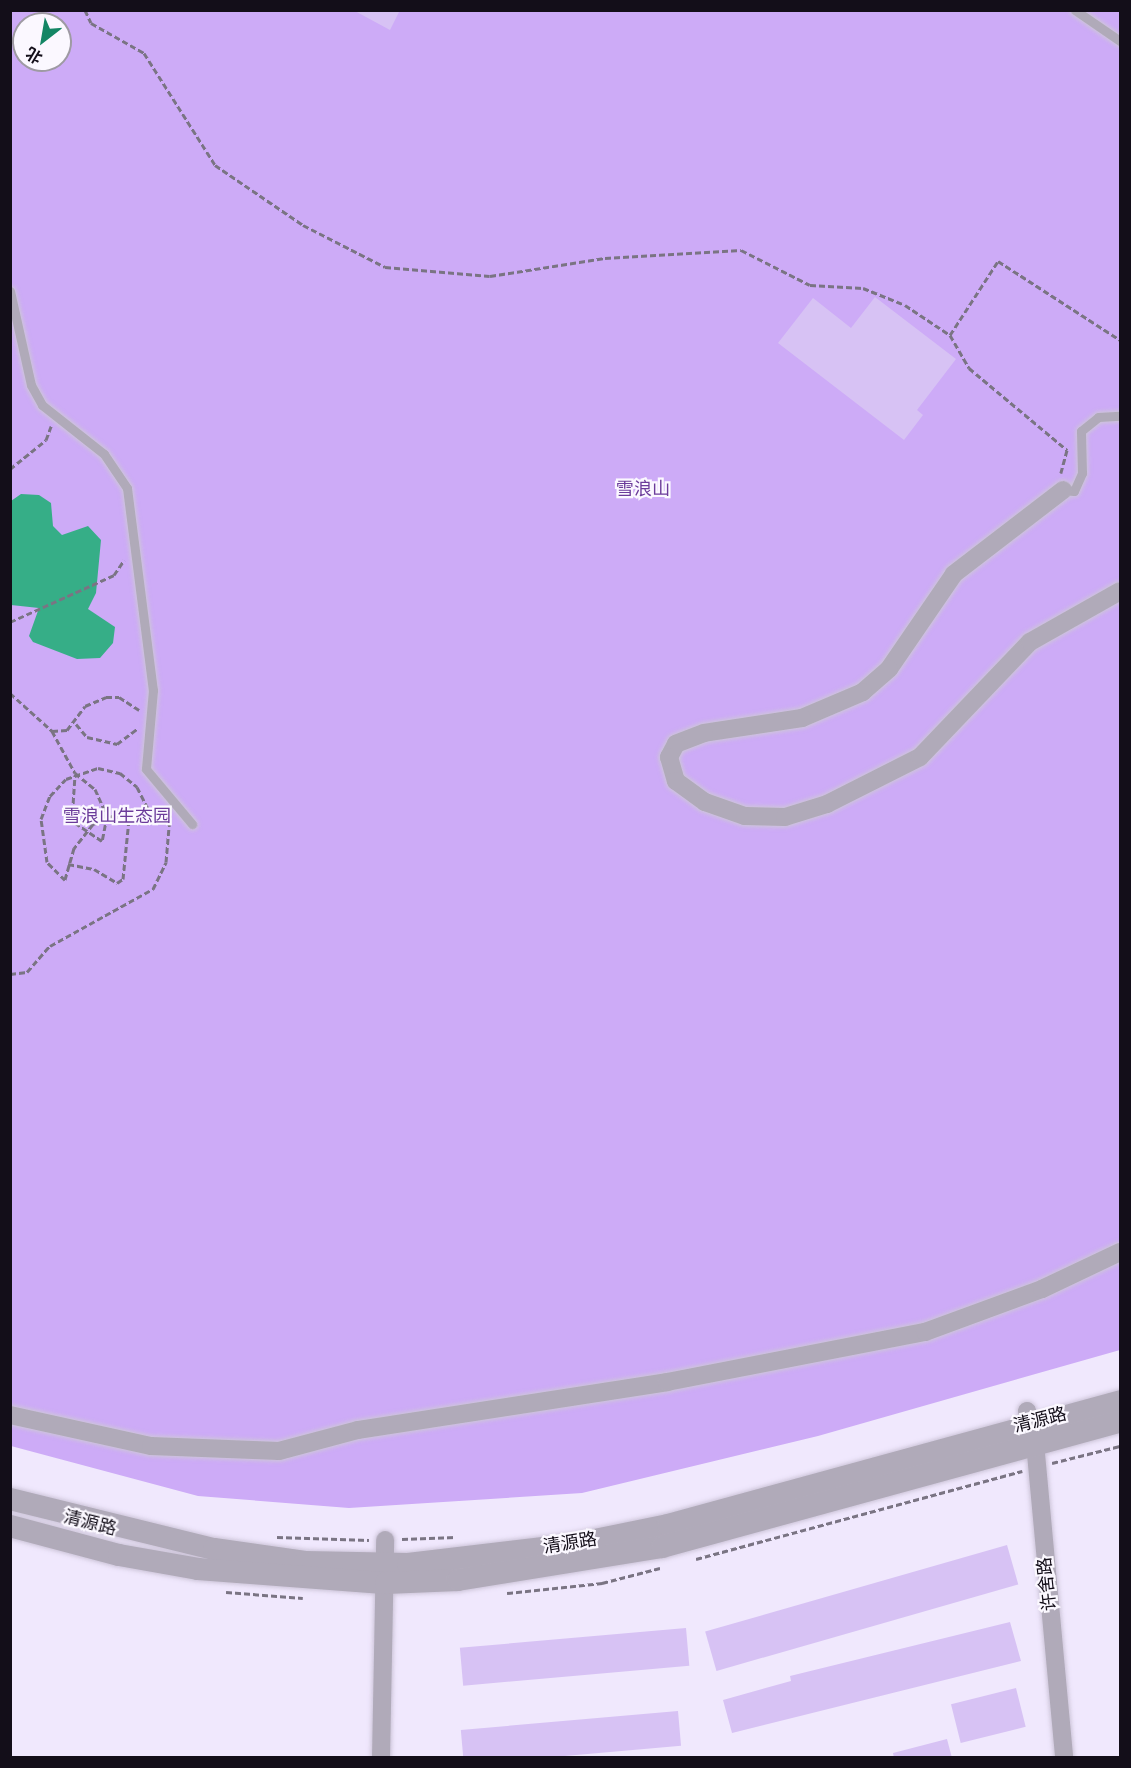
<!DOCTYPE html>
<html>
<head>
<meta charset="utf-8">
<style>
	body { margin:0 }
	#map { position:relative; width:1131px; height:1768px; overflow:hidden; background:#f0e8fd; font-family:Mulish,"Noto Sans SC",sans-serif }
	div>[style] { position:absolute }
	[style*='--x'] { left:calc(var(--x)*1px); top:calc(var(--y)*1px); width:calc(var(--w)*1px); rotate:calc(var(--a)*1deg) }
	.green>* { inset:0; background:#cdabf7 }
	.water>* { inset:0; background:#36ae87 }
	.building>* { inset:0; background:#d7c2f4; transform-origin:0 0 }
	.path>* { height:3px; margin-top:-1.5px; transform-origin:0; background:repeating-linear-gradient(90deg,#7a7483 0 6px,transparent 0 9px) }
	.roads { filter:drop-shadow(0 0 2px #cdc5d9) drop-shadow(0 0 2px #cdc5d9) }
	.service>* { height:9px; margin:-4.5px; padding:0 4.5px; transform-origin:4.5px; border-radius:4.5px; background:#b0aab9 }
	.minor>* { height:18px; margin:-9px; padding:0 9px; transform-origin:9px; border-radius:9px; background:#b0aab9 }
	.tertiary>* { height:22px; margin:-11px; padding:0 11px; transform-origin:11px; border-radius:11px; background:#b0aab9 }
	span { translate:-50% -50%; white-space:nowrap; text-align:center; line-height:1.15; -webkit-text-stroke:4.5px #fbf8ff; paint-order:stroke }
	.park-label { font-size:18px; color:#6b3b9a }
	.street-label { font-size:18px; color:#130e19 }
	.frame { position:absolute; inset:0; border:12px solid #130e19; pointer-events:none }
	.north { position:absolute; left:12px; top:12px; width:60px; height:60px; box-sizing:border-box; background:#fbf8ff; border:2px solid #9e9aa3; border-radius:50%; rotate:211deg; font-size:16px; font-weight:700; line-height:24px; text-align:center; color:#130e19 }
	.north::after { content:''; display:block; margin:auto; width:21px; height:27px; background:#148665; clip-path:polygon(50% 0,100% 100%,50% 72%,0 100%) }
</style>
</head>
<body>
<div id="map">
	<div class="green">
		<i style="clip-path:polygon(evenodd,11px 11px,1120px 11px,1120px 1350px,818px 1436px,582px 1493px,349px 1508px,198px 1496px,11px 1446px,11px 11px,24px 24px,60px 24px,60px 60px,24px 60px,24px 24px)"></i>
	</div>
	<div class="water">
		<i style="clip-path:polygon(21px 494px,39px 495px,51px 503px,53px 526px,62px 535px,88px 526px,101px 540px,96px 593px,88px 609px,115px 627px,113px 643px,100px 658px,77px 659px,33px 642px,29px 636px,39px 608px,11px 605px,11px 501px)"></i>
	</div>
	<div class="building">
		<i style="clip-path:polygon(353px 10px,400px 10px,390px 30px)"></i>
		<i style="clip-path:polygon(875px 297px,956px 359px,917px 410px,923px 415px,904px 440px,778px 343px,813px 298px,851px 328px)"></i>
		<i style="left:1007px;top:1545px;width:41px;height:314px;rotate:74deg"></i>
		<i style="clip-path:polygon(1010px 1622px,1021px 1661px,732px 1733px,723px 1700px,791px 1681px,790px 1676px)"></i>
		<i style="left:686px;top:1628px;width:38px;height:227px;rotate:85deg"></i>
		<i style="left:1016px;top:1688px;width:40px;height:67px;rotate:76deg"></i>
		<i style="left:678px;top:1711px;width:35px;height:218px;rotate:85deg"></i>
		<i style="clip-path:polygon(947px 1739px,952px 1758px,894px 1758px,893px 1753px)"></i>
	</div>
	<div class="path">
		<i style="--x:85;--y:10;--w:14;--a:65"></i>
		<i style="--x:91;--y:23;--w:61;--a:29.5"></i>
		<i style="--x:144;--y:53;--w:133;--a:57.6"></i>
		<i style="--x:215;--y:165;--w:107;--a:34.3"></i>
		<i style="--x:303;--y:225;--w:92;--a:27.1"></i>
		<i style="--x:385;--y:267;--w:105;--a:4.9"></i>
		<i style="--x:490;--y:276;--w:116;--a:-8.9"></i>
		<i style="--x:605;--y:258;--w:136;--a:-3.4"></i>
		<i style="--x:741;--y:250;--w:77;--a:26.9"></i>
		<i style="--x:810;--y:285;--w:53;--a:3.2"></i>
		<i style="--x:863;--y:288;--w:45;--a:22"></i>
		<i style="--x:905;--y:305;--w:54;--a:33.7"></i>
		<i style="--x:950;--y:335;--w:88;--a:-57"></i>
		<i style="--x:998;--y:261;--w:145;--a:32.9"></i>
		<i style="--x:950;--y:335;--w:38;--a:60"></i>
		<i style="--x:969;--y:368;--w:128;--a:39.9"></i>
		<i style="--x:1067;--y:450;--w:24;--a:105"></i>
		<i style="--x:10;--y:469;--w:46;--a:-38.9"></i>
		<i style="--x:46;--y:440;--w:15;--a:-70"></i>
		<i style="--x:10;--y:622;--w:114;--a:-24.3"></i>
		<i style="--x:114;--y:575;--w:18;--a:-56"></i>
		<i style="--x:10;--y:693;--w:57;--a:42.1"></i>
		<i style="--x:52;--y:731;--w:48;--a:61.3"></i>
		<i style="--x:75;--y:773;--w:26;--a:39"></i>
		<i style="--x:95;--y:789;--w:30;--a:66"></i>
		<i style="--x:107;--y:816;--w:25;--a:101"></i>
		<i style="--x:102;--y:841;--w:36;--a:-146"></i>
		<i style="--x:72;--y:821;--w:46;--a:-86.3"></i>
		<i style="--x:76;--y:724;--w:17;--a:50"></i>
		<i style="--x:87;--y:737;--w:31;--a:13"></i>
		<i style="--x:117;--y:744;--w:26;--a:-37"></i>
		<i style="--x:52;--y:731;--w:15;--a:-4"></i>
		<i style="--x:67;--y:730;--w:30;--a:-53"></i>
		<i style="--x:85;--y:706;--w:23;--a:-23"></i>
		<i style="--x:106;--y:697;--w:13;--a:0"></i>
		<i style="--x:119;--y:697;--w:24;--a:33"></i>
		<i style="--x:98;--y:768;--w:23;--a:13"></i>
		<i style="--x:120;--y:773;--w:22;--a:39"></i>
		<i style="--x:137;--y:787;--w:27;--a:63"></i>
		<i style="--x:149;--y:811;--w:19;--a:-174"></i>
		<i style="--x:130;--y:809;--w:40;--a:158"></i>
		<i style="--x:93;--y:824;--w:31;--a:128"></i>
		<i style="--x:74;--y:848;--w:33;--a:106"></i>
		<i style="--x:65;--y:880;--w:25;--a:-135"></i>
		<i style="--x:47;--y:862;--w:43;--a:-97.9"></i>
		<i style="--x:41;--y:819;--w:25;--a:-69"></i>
		<i style="--x:50;--y:796;--w:23;--a:-47"></i>
		<i style="--x:66;--y:779;--w:34;--a:-19"></i>
		<i style="--x:68;--y:864;--w:26;--a:11"></i>
		<i style="--x:94;--y:869;--w:27;--a:31"></i>
		<i style="--x:117;--y:883;--w:7;--a:-34"></i>
		<i style="--x:123;--y:879;--w:70;--a:-84.3"></i>
		<i style="--x:10;--y:974;--w:17;--a:-7"></i>
		<i style="--x:27;--y:972;--w:35;--a:-49"></i>
		<i style="--x:50;--y:946;--w:118;--a:-29"></i>
		<i style="--x:153;--y:889;--w:30;--a:-64"></i>
		<i style="--x:166;--y:862;--w:47;--a:-85.1"></i>
		<i style="--x:1052;--y:1463;--w:70;--a:-14"></i>
		<i style="--x:277;--y:1537;--w:92;--a:1.9"></i>
		<i style="--x:402;--y:1539;--w:54;--a:-2.1"></i>
		<i style="--x:696;--y:1559;--w:338;--a:-15.1"></i>
		<i style="--x:226;--y:1592;--w:77;--a:4.5"></i>
		<i style="--x:507;--y:1593;--w:96;--a:-6"></i>
		<i style="--x:602;--y:1583;--w:60;--a:-14.5"></i>
	</div>
	<div class="roads">
		<div class="service">
			<i style="--x:1075;--y:10;--w:55;--a:34.6"></i>
			<i style="--x:10;--y:291;--w:96;--a:77.4"></i>
			<i style="--x:31;--y:385;--w:23;--a:61"></i>
			<i style="--x:42;--y:405;--w:79;--a:38.3"></i>
			<i style="--x:104;--y:454;--w:41;--a:55.9"></i>
			<i style="--x:127;--y:488;--w:204;--a:82.7"></i>
			<i style="--x:153;--y:690;--w:79;--a:95.1"></i>
			<i style="--x:146;--y:769;--w:72;--a:50.1"></i>
			<i style="--x:1063;--y:490;--w:11;--a:5"></i>
			<i style="--x:1074;--y:491;--w:20;--a:-66"></i>
			<i style="--x:1082;--y:473;--w:42;--a:-91.4"></i>
			<i style="--x:1081;--y:431;--w:22;--a:-39"></i>
			<i style="--x:1098;--y:417;--w:22;--a:-3"></i>
		</div>
		<div class="minor">
			<i style="--x:1063;--y:490;--w:138;--a:142.4"></i>
			<i style="--x:954;--y:574;--w:115;--a:124.4"></i>
			<i style="--x:889;--y:669;--w:35;--a:139"></i>
			<i style="--x:863;--y:692;--w:66;--a:156.9"></i>
			<i style="--x:802;--y:718;--w:99;--a:171.3"></i>
			<i style="--x:704;--y:733;--w:30;--a:159"></i>
			<i style="--x:676;--y:744;--w:15;--a:118"></i>
			<i style="--x:669;--y:757;--w:25;--a:74"></i>
			<i style="--x:676;--y:781;--w:36;--a:36"></i>
			<i style="--x:705;--y:802;--w:42;--a:19.3"></i>
			<i style="--x:745;--y:816;--w:40;--a:1.4"></i>
			<i style="--x:785;--y:817;--w:44;--a:-17.2"></i>
			<i style="--x:827;--y:804;--w:104;--a:-26.8"></i>
			<i style="--x:920;--y:757;--w:159;--a:-46.3"></i>
			<i style="--x:1030;--y:642;--w:103;--a:-29.5"></i>
			<i style="--x:1027;--y:1411;--w:33;--a:76"></i>
			<i style="--x:1035;--y:1443;--w:316;--a:84.7"></i>
			<i style="--x:10;--y:1415;--w:144;--a:12.4"></i>
			<i style="--x:151;--y:1446;--w:128;--a:2.2"></i>
			<i style="--x:279;--y:1451;--w:82;--a:-14.9"></i>
			<i style="--x:358;--y:1430;--w:313;--a:-8.8"></i>
			<i style="--x:667;--y:1382;--w:263;--a:-11"></i>
			<i style="--x:925;--y:1332;--w:125;--a:-20.2"></i>
			<i style="--x:1042;--y:1289;--w:86;--a:-25.4"></i>
			<i style="--x:381;--y:1758;--w:218;--a:-88.9"></i>
		</div>
		<div class="tertiary">
			<i style="--x:10;--y:1499;--w:210;--a:13.8"></i>
			<i style="--x:214;--y:1549;--w:92;--a:8.1"></i>
			<i style="--x:305;--y:1562;--w:103;--a:1.1"></i>
			<i style="--x:408;--y:1564;--w:168;--a:-6.8"></i>
			<i style="--x:575;--y:1544;--w:95;--a:-11.5"></i>
			<i style="--x:668;--y:1525;--w:469;--a:-15.3"></i>
			<i style="--x:10;--y:1526;--w:113;--a:14.9"></i>
			<i style="--x:119;--y:1555;--w:80;--a:10"></i>
			<i style="--x:198;--y:1569;--w:189;--a:4.3"></i>
			<i style="--x:386;--y:1583;--w:72;--a:-2.4"></i>
			<i style="--x:458;--y:1580;--w:207;--a:-9.2"></i>
			<i style="--x:662;--y:1547;--w:475;--a:-15.3"></i>
		</div>
	</div>
	<div class="park-label">
		<span style="left:643px;top:489px">雪浪山</span>
		<span style="left:117px;top:816px">雪浪山生态园</span>
	</div>
	<div class="street-label">
		<span style="left:1040px;top:1420px;rotate:-14deg">清源路</span>
		<span style="left:90px;top:1523px;rotate:14deg">清源路</span>
		<span style="left:570px;top:1543px;rotate:-9deg">清源路</span>
		<span style="left:1047px;top:1584px;rotate:-96deg">许舍路</span>
	</div>
	<div class="frame"></div>
	<div class="north">北</div>
</div>
</body>
</html>
